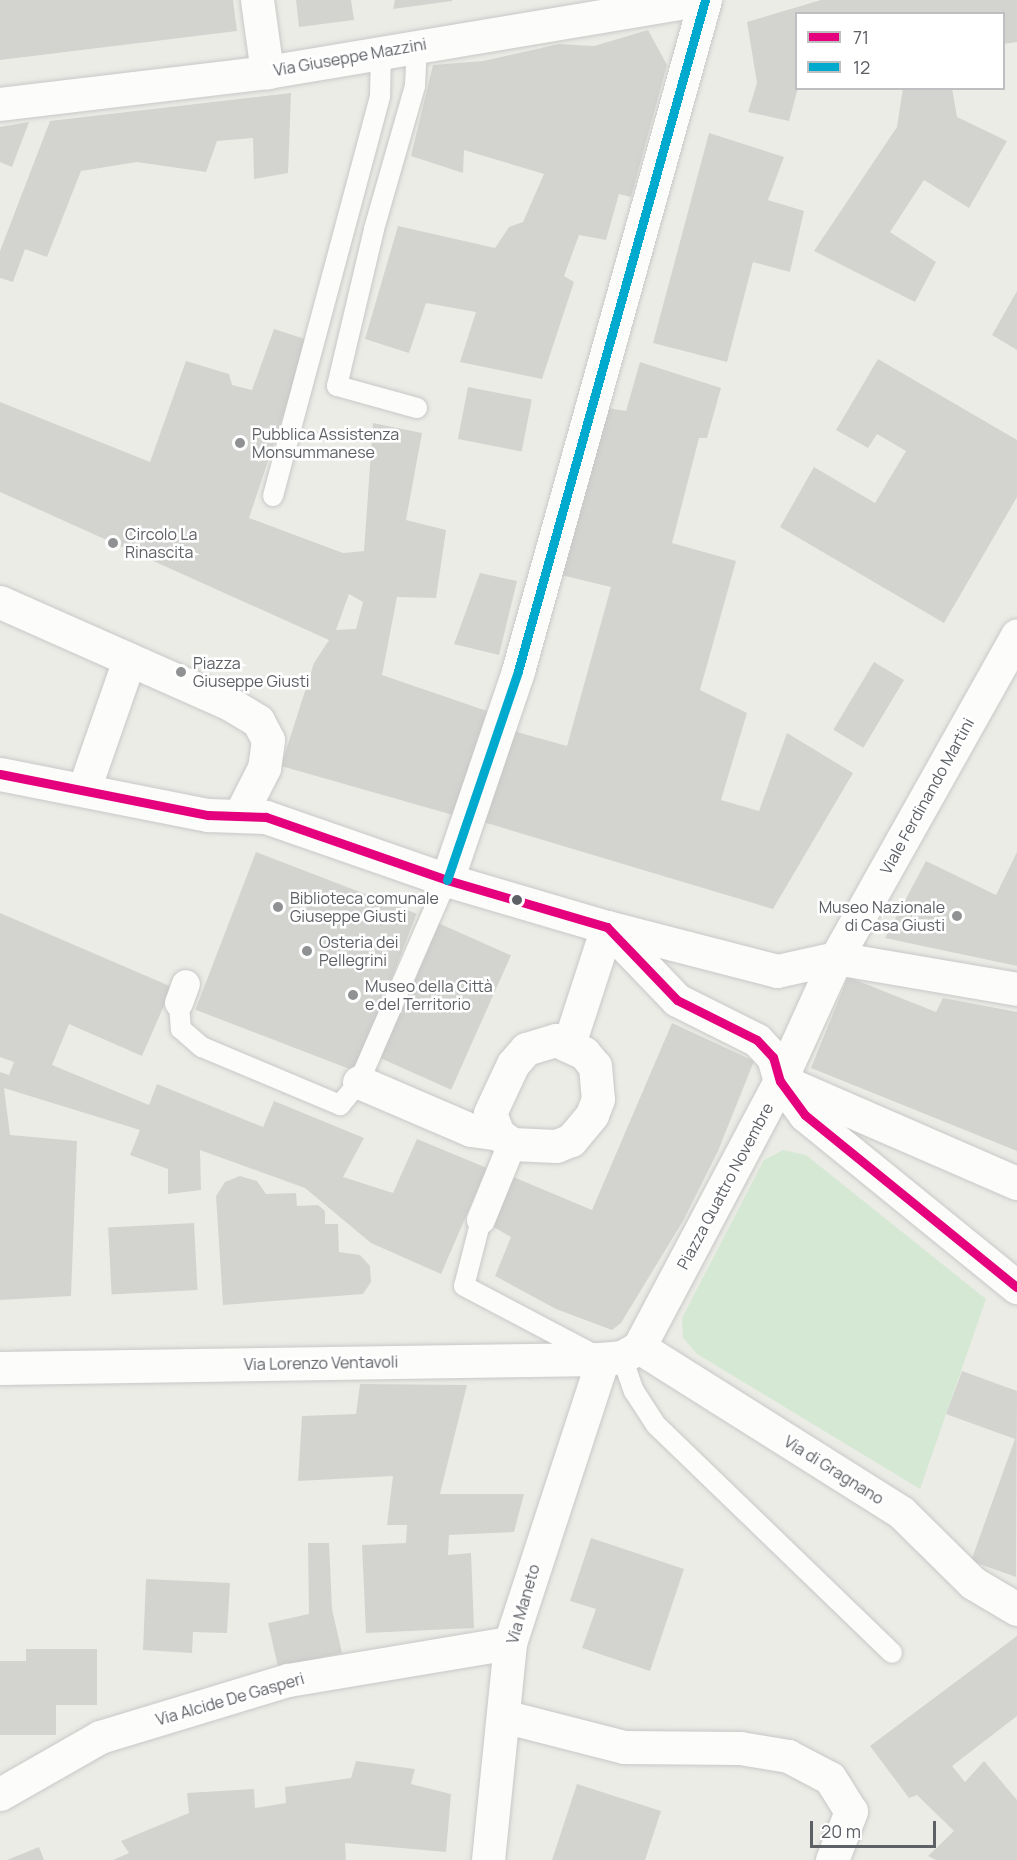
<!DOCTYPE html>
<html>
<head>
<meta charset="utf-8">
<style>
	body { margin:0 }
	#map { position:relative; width:1017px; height:1860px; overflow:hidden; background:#ecece7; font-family:Manrope,sans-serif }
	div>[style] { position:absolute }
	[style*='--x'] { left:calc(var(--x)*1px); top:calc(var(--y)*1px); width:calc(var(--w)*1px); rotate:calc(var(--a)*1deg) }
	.green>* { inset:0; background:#d5e8d4 }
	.building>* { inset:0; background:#d3d3d0; transform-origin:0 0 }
	.roads { filter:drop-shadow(0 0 2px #c8c8c8) drop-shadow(0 0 2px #c8c8c8) }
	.service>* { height:20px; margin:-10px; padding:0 10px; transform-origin:10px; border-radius:10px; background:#fcfcfb }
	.pedestrian>* { height:28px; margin:-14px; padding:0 14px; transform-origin:14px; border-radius:14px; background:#fcfcfb }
	.minor>* { height:33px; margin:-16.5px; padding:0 16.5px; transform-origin:16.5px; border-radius:16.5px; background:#fcfcfb }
	.bus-1>* { height:9px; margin:-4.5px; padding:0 4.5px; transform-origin:4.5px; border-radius:4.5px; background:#e5007d }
	.bus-2>* { height:9px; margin:-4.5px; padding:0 4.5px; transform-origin:4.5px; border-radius:4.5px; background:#00a9ce }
	.dots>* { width:16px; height:16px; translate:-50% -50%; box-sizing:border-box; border:3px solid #fff; border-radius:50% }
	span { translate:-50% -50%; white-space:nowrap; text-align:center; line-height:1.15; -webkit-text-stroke:5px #fff; paint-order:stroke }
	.street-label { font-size:16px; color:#5d6065 }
	.poi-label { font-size:16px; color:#5d6065 }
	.left { translate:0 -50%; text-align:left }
	.right { translate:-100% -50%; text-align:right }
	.legend { position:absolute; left:795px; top:12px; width:210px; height:78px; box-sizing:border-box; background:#fff; border:2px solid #bebfc1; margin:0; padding:8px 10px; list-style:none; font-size:18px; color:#5d6065 }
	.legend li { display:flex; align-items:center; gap:12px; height:30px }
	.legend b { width:30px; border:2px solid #bebfc1 }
	.scale { position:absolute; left:810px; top:1821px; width:126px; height:27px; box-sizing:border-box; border:3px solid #5d6065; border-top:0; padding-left:8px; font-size:18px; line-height:21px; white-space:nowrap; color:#5d6065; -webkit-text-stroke:4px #fff; paint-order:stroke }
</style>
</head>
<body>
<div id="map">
	<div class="green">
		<i style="clip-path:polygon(783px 1150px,806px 1155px,986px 1299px,920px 1489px,697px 1354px,683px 1338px,682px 1318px,764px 1160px)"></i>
	</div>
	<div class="building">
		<i style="clip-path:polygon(0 0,233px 0,237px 31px,0 60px)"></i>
		<i style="clip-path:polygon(296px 0,351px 0,354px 20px,299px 27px)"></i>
		<i style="clip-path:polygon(395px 0,452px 0,452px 1px,393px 9px)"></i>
		<i style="clip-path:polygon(821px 0,1017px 0,1017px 42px,1004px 44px,1004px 14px,796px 14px,798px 88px,789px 121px,748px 112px,757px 83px,747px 22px)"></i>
		<i style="clip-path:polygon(648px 30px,667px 65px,631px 197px,619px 194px,606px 240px,579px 235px,564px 276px,574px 282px,542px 379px,460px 362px,476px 312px,426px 303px,409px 353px,365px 339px,398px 226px,495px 248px,509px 227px,523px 222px,544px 174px,464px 150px,463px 173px,411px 156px,433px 65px,483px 61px,559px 44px,594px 46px)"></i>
		<i style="clip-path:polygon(903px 88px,952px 88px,957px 117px,1007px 141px,969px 208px,924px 180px,890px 232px,936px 262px,915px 302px,814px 251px,897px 127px)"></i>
		<i style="clip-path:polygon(291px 93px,288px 173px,254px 179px,253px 138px,217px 141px,206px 172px,137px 162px,81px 171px,47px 257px,25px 249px,13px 282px,0 278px,0 251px,50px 121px)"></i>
		<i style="clip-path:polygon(29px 122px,12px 167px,0 162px,0 127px)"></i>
		<i style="clip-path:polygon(709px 133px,784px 157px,768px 200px,804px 211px,790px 272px,753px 262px,727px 362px,653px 343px)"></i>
		<i style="clip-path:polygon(1017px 291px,1017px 350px,992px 335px)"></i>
		<i style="clip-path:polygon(evenodd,274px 329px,308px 340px,249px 518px,343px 553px,364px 551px,373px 423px,422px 433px,406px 520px,446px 530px,436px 598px,397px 597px,382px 675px,487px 711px,453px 815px,281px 766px,314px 663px,329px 640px,0 492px,0 402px,150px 462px,186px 361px,229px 374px,232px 385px,252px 390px,274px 329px,349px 594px,363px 602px,356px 629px,336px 630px,349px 594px)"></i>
		<i style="clip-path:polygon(878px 359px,1017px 440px,1017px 497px,944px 623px,780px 527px,814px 467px,875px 503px,906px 451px,877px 434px,868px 448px,836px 430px)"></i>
		<i style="clip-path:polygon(640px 362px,721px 388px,707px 438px,699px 438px,672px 543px,736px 561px,700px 690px,747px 713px,721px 800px,759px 811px,787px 733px,853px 773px,773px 909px,480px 821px,506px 729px,567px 746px,611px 587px,561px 575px,607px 408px,626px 411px)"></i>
		<i style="left:468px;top:387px;width:65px;height:53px;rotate:11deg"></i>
		<i style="clip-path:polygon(480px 573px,517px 581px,499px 655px,454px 644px)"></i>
		<i style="left:874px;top:662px;width:35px;height:79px;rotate:31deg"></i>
		<i style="left:256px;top:852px;width:172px;height:169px;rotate:21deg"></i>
		<i style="clip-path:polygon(1017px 852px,1017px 966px,885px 938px,926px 861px,996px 895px)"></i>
		<i style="clip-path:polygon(0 913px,172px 987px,142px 1056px,69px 1024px,52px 1065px,149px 1105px,157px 1084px,263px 1127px,274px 1101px,364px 1138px,343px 1177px,393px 1193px,417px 1139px,487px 1168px,441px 1274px,371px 1243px,305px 1188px,200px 1150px,201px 1190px,168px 1194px,168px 1169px,130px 1155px,140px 1130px,4px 1088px,10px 1135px,77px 1141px,71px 1296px,0 1300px,0 1072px,9px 1075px,14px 1062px,0 1057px)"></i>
		<i style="left:436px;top:922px;width:82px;height:147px;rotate:24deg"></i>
		<i style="clip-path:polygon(848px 977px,936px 1012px,943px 998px,1017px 1012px,1017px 1151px,811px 1068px)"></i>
		<i style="clip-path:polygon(672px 1023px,754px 1061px,718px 1151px,683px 1221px,621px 1323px,612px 1330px,556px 1309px,495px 1276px,511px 1237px,492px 1226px,511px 1176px,592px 1210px)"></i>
		<i style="clip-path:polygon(240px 1176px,257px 1181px,266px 1194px,296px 1193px,297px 1206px,318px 1205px,325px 1211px,325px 1224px,338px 1224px,339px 1252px,360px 1255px,370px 1266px,371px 1282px,363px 1294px,223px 1305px,216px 1196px,225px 1182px)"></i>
		<i style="left:194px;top:1223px;width:67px;height:86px;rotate:87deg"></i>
		<i style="clip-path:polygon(962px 1371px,1017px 1391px,1016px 1577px,971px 1561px,1015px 1439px,946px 1414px)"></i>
		<i style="clip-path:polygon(360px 1384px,467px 1385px,440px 1494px,524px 1494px,514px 1532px,449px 1535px,448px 1555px,471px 1553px,474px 1628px,366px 1633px,362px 1545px,406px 1543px,407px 1525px,387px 1525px,393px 1476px,298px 1481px,302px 1416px,356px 1414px)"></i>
		<i style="clip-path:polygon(591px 1538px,684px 1569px,650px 1671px,582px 1648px,596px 1609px,570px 1601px)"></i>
		<i style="clip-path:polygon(308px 1543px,329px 1543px,332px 1609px,342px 1653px,278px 1667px,268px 1623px,309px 1614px)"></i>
		<i style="clip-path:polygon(146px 1579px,230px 1583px,227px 1633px,193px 1632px,192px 1653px,143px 1650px)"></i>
		<i style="clip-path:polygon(1017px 1636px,1017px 1716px,952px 1766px,965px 1782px,984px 1761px,1017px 1800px,1017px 1860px,936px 1860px,928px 1856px,954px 1831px,917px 1795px,909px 1798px,870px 1746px)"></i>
		<i style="clip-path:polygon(26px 1649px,97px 1649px,97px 1705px,56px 1705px,56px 1735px,0 1735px,0 1661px,26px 1661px)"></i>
		<i style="clip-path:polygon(356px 1761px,415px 1769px,411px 1784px,451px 1794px,446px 1852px,345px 1843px,346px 1860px,113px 1860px,129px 1853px,121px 1841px,189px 1813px,187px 1793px,254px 1789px,255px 1808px,286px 1803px,285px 1787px,351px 1778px)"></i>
		<i style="clip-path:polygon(577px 1784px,661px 1811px,645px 1860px,552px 1860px)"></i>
		<i style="clip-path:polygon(39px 1847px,44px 1860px,7px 1860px)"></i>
	</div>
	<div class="roads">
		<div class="service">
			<i style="--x:417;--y:408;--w:83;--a:-164.6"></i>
			<i style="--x:337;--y:386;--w:161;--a:-76.7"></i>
			<i style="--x:374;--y:229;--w:149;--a:-74"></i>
			<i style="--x:415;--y:86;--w:41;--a:-87.2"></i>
			<i style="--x:273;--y:496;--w:414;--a:-75"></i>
			<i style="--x:380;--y:96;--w:44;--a:-88.7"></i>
			<i style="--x:179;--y:1003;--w:26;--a:86"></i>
			<i style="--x:181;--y:1029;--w:28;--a:41"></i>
			<i style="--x:202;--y:1047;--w:150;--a:22.8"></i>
			<i style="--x:340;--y:1105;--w:30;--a:-50"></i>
			<i style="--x:359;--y:1082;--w:220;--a:-66.5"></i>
			<i style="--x:481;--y:1220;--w:68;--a:104.4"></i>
			<i style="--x:464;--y:1286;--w:148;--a:27.8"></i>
			<i style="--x:622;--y:1357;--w:36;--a:71"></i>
			<i style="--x:634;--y:1391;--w:40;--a:57.1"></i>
			<i style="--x:656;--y:1425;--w:328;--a:44"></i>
		</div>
		<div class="pedestrian">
			<i style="--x:179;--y:1003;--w:20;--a:-70"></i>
			<i style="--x:481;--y:1220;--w:82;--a:-67.8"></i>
		</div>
		<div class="minor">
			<i style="--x:257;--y:0;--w:73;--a:82.1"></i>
			<i style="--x:0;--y:104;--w:269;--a:-6.8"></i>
			<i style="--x:267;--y:72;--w:438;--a:-9.5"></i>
			<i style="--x:0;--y:602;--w:252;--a:23.9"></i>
			<i style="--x:230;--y:704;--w:33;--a:31"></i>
			<i style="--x:258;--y:721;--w:21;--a:62"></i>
			<i style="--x:268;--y:740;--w:28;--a:98"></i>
			<i style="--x:264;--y:768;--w:51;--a:117.1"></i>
			<i style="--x:0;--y:774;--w:212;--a:11.2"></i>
			<i style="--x:208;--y:815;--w:58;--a:2"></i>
			<i style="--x:266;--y:817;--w:192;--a:19.2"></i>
			<i style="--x:447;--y:880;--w:167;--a:16.4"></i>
			<i style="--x:607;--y:927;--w:101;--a:46.2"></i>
			<i style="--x:677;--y:1000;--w:89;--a:26.6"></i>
			<i style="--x:757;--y:1040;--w:23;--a:47"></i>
			<i style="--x:773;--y:1057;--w:25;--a:74"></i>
			<i style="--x:780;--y:1081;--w:42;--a:53.7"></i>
			<i style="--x:805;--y:1115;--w:273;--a:39.1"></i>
			<i style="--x:84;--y:789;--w:137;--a:-70.8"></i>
			<i style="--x:447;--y:880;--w:221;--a:-71.2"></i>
			<i style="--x:518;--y:671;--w:697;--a:-74.43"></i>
			<i style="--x:556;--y:1040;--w:31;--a:25"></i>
			<i style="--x:584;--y:1053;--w:17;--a:50"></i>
			<i style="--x:595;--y:1066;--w:33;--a:85"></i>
			<i style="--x:598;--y:1099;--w:17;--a:111"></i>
			<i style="--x:592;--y:1115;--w:33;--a:130"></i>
			<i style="--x:571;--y:1140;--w:16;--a:158"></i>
			<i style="--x:556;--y:1146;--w:44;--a:-177.4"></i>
			<i style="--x:512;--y:1144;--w:17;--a:-144"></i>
			<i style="--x:498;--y:1134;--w:22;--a:-111"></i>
			<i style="--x:490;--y:1113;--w:54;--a:-64.9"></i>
			<i style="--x:513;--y:1064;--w:20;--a:-49"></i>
			<i style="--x:526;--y:1049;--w:31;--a:-17"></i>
			<i style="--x:569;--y:1044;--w:123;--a:-72"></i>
			<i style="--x:607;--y:927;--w:176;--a:14.5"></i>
			<i style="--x:777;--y:971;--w:60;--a:-12.4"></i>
			<i style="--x:836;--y:958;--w:184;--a:9.7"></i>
			<i style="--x:782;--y:1081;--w:256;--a:23.5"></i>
			<i style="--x:359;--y:1082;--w:122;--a:23.2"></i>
			<i style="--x:471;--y:1130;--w:27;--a:8"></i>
			<i style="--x:639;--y:1347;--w:301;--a:-62.1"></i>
			<i style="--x:780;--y:1081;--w:135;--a:-65.5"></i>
			<i style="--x:836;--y:958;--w:370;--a:-60.7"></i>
			<i style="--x:639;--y:1347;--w:310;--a:32.2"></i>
			<i style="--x:901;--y:1512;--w:101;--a:44.6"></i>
			<i style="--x:973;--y:1583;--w:51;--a:30.6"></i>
			<i style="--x:0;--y:1368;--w:603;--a:-0.86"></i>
			<i style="--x:603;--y:1359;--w:19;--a:-6"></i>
			<i style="--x:622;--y:1357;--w:20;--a:-30"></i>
			<i style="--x:503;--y:1716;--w:125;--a:14.4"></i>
			<i style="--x:624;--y:1747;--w:116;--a:0.5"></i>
			<i style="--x:740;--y:1748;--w:49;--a:9.5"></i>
			<i style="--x:788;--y:1756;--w:47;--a:27.6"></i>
			<i style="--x:830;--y:1778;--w:39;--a:58"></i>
			<i style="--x:851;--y:1811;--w:53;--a:111.2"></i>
			<i style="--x:0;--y:1794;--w:115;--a:-29.7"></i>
			<i style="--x:100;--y:1737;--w:196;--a:-16.9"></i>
			<i style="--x:288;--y:1680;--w:225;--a:-9.5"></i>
			<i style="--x:488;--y:1860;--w:218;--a:-84.2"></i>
			<i style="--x:510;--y:1643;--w:299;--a:-71.9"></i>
		</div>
	</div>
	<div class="bus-1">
		<i style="--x:0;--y:774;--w:212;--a:11.2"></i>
		<i style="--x:208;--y:815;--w:58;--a:2"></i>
		<i style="--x:266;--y:817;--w:192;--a:19.2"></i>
		<i style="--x:447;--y:880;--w:167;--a:16.4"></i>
		<i style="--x:607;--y:927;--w:101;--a:46.2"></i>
		<i style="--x:677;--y:1000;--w:89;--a:26.6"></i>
		<i style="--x:757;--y:1040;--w:23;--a:47"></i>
		<i style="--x:773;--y:1057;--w:25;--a:74"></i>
		<i style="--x:780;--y:1081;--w:42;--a:53.7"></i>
		<i style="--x:805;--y:1115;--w:273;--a:39.1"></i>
	</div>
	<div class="bus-2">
		<i style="--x:447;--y:880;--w:221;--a:-71.2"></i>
		<i style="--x:518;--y:671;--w:697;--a:-74.43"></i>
	</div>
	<div class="dots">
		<i style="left:240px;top:443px;background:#8f9192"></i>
		<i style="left:113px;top:543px;background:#8f9192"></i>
		<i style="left:181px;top:672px;background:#8f9192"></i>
		<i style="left:517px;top:900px;background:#5d6065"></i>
		<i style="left:278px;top:907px;background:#8f9192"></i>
		<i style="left:957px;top:916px;background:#8f9192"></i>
		<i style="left:307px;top:951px;background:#8f9192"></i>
		<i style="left:353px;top:995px;background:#8f9192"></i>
	</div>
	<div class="street-label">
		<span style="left:350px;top:57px;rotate:-10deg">Via Giuseppe Mazzini</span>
		<span style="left:927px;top:796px;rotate:-61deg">Viale Ferdinando Martini</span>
		<span style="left:725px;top:1186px;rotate:-62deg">Piazza Quattro Novembre</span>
		<span style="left:321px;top:1363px;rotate:-1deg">Via Lorenzo Ventavoli</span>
		<span style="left:834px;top:1470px;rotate:32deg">Via di Gragnano</span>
		<span style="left:523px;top:1604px;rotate:-74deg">Via Maneto</span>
		<span style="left:230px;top:1699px;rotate:-16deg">Via Alcide De Gasperi</span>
	</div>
	<div class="poi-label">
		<span class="left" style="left:252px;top:443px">Pubblica Assistenza<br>Monsummanese</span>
		<span class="left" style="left:125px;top:543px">Circolo La<br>Rinascita</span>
		<span class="left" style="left:193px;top:672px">Piazza<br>Giuseppe Giusti</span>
		<span class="left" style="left:290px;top:907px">Biblioteca comunale<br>Giuseppe Giusti</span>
		<span class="right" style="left:945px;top:916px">Museo Nazionale<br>di Casa Giusti</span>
		<span class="left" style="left:319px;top:951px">Osteria dei<br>Pellegrini</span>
		<span class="left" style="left:365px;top:995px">Museo della Città<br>e del Territorio</span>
	</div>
	<ul class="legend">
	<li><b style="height:8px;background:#e5007d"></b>71</li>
	<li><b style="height:8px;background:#00a9ce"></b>12</li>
	</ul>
	<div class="scale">20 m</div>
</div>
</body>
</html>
